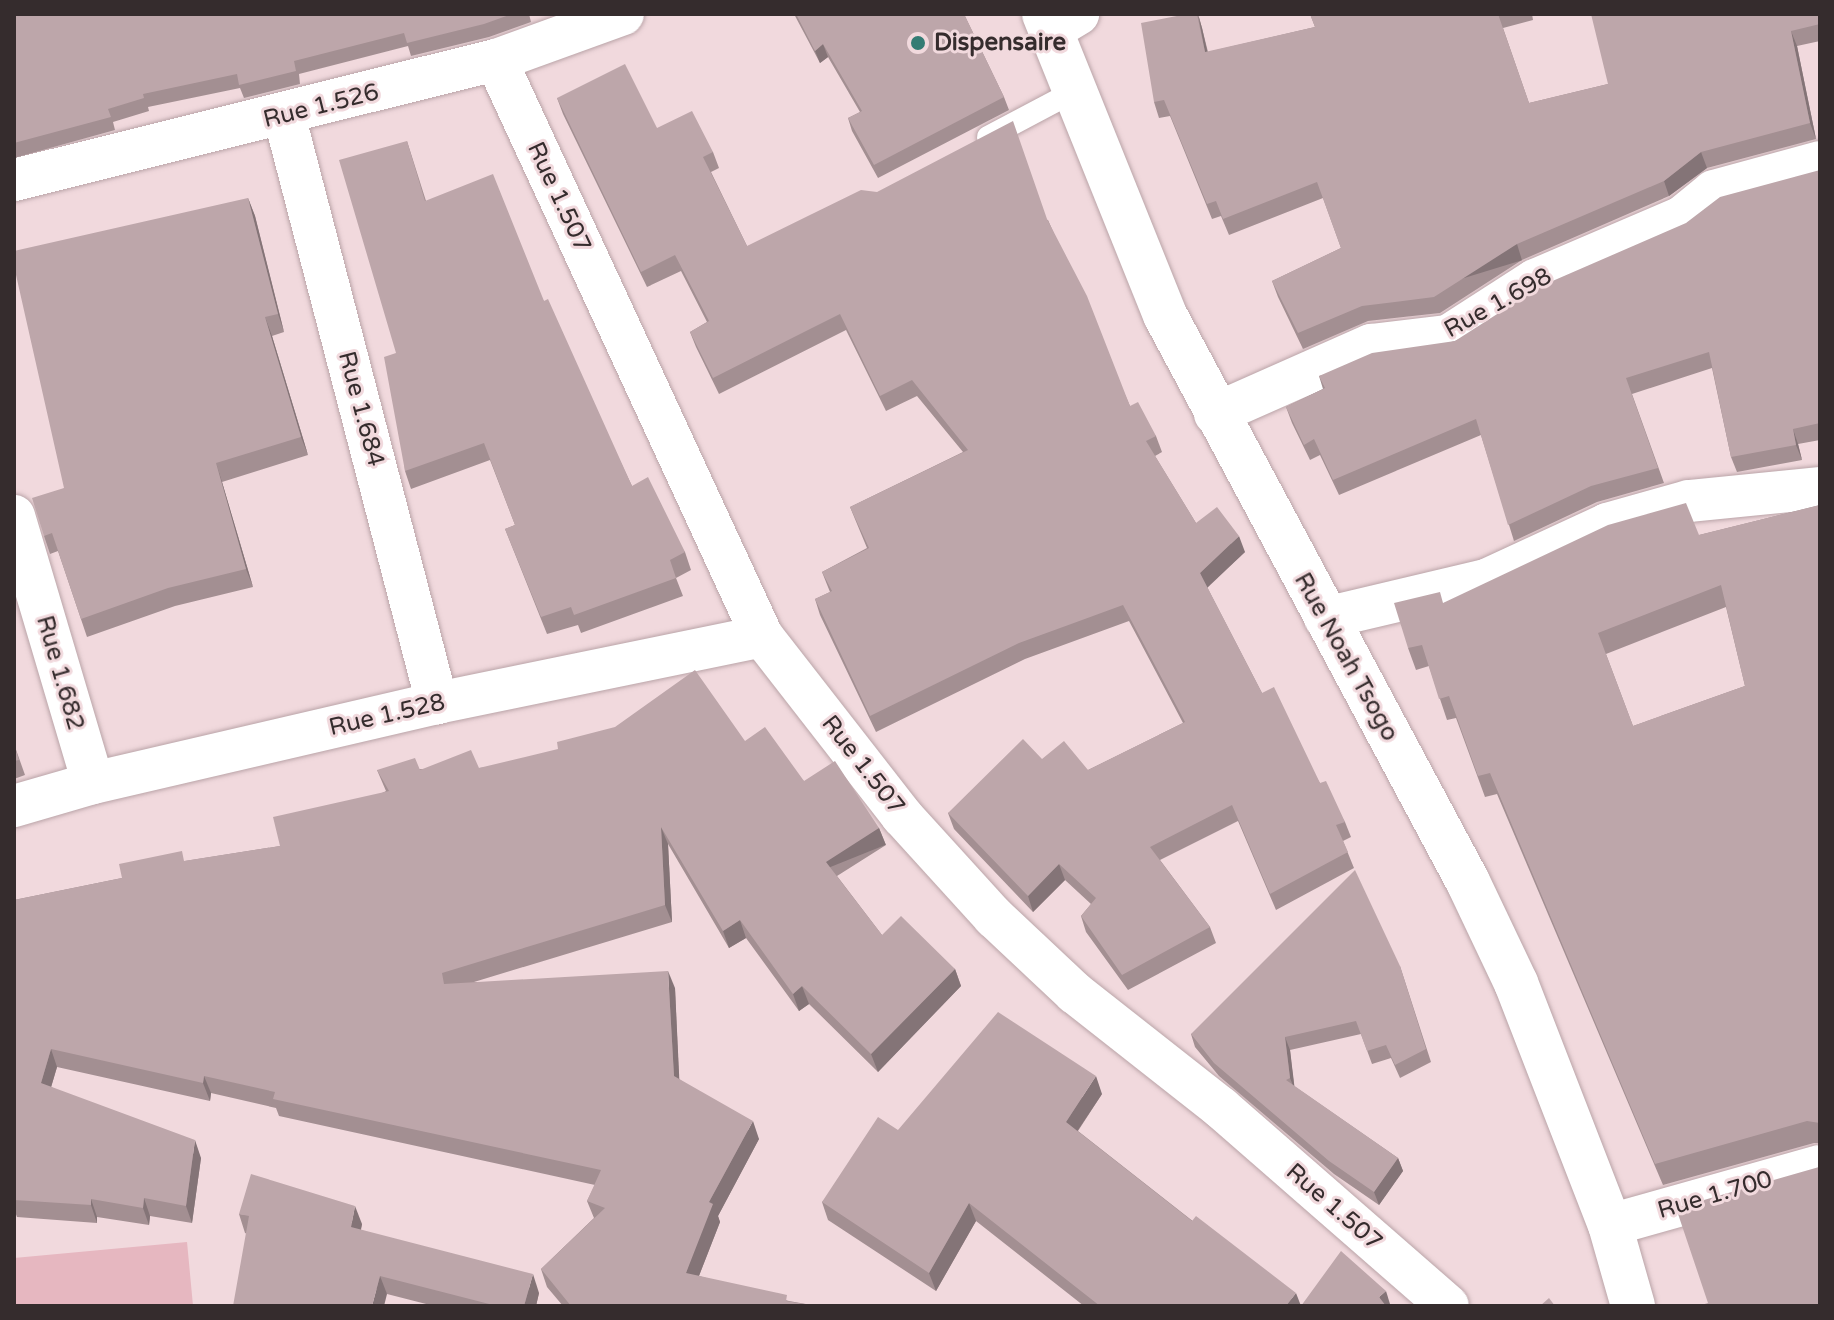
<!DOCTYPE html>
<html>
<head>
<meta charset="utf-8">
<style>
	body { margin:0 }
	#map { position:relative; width:1834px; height:1320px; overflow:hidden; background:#f1d9dd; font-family:"Varela Round",sans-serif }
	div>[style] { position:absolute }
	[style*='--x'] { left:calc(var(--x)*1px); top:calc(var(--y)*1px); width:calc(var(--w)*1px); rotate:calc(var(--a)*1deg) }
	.green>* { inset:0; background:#e6b7c0 }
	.roads { filter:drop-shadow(0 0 2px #baa4a8) drop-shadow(0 0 2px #baa4a8) }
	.lane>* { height:22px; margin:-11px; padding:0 11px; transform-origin:11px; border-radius:11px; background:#fff }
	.street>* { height:42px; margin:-21px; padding:0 21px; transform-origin:21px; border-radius:21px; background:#fff }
	.secondary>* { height:44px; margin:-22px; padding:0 22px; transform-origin:22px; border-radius:22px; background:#fff }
	.wall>* { inset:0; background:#a38f92 }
	.shaded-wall>* { inset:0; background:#847477; transform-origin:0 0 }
	.building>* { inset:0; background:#bda6aa }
	.dots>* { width:22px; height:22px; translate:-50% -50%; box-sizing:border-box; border:4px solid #f1d9dd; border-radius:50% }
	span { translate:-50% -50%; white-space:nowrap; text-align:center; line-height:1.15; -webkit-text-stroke:6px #f1d9dd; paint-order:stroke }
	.poi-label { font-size:24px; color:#352c2d; font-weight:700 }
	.left { translate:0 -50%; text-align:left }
	.street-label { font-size:24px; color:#352c2d }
	.frame { position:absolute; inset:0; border:16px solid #352c2d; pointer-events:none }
</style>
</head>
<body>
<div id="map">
	<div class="green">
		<i style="clip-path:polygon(187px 1242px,193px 1306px,14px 1306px,14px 1258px)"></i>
	</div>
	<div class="roads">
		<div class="lane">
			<i style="--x:988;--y:137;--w:98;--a:-27.9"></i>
		</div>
		<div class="street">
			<i style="--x:1050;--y:31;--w:33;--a:-31"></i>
			<i style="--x:496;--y:60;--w:634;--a:65.21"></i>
			<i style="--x:762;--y:636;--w:228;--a:52.1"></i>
			<i style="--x:902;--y:816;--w:137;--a:47.7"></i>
			<i style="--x:994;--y:917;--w:111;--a:43.2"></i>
			<i style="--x:1075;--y:993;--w:186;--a:38.2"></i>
			<i style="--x:1221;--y:1108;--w:301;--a:41.1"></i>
			<i style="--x:284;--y:115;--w:608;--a:75.41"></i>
			<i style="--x:14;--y:180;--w:497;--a:-14"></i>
			<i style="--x:496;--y:60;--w:135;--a:-19.9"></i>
			<i style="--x:1215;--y:414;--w:171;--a:-23.9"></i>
			<i style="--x:1371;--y:345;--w:78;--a:-6.7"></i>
			<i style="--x:1448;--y:336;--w:103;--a:-32.8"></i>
			<i style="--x:1535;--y:280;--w:160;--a:-23.2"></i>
			<i style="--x:1682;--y:217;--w:41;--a:-39.1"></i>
			<i style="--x:1714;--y:191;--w:110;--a:-15.3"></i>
			<i style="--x:14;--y:516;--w:278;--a:73.5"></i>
			<i style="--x:1325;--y:618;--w:165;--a:-13.3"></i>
			<i style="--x:1486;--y:580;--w:133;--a:-24.8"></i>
			<i style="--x:1607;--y:524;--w:85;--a:-15.7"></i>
			<i style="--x:1689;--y:501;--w:132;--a:-5.7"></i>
			<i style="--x:14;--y:806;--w:82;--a:-16.2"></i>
			<i style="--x:93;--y:783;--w:353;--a:-13.1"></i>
			<i style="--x:437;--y:703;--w:332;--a:-11.6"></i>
			<i style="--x:1610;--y:1225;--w:218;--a:-15.7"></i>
		</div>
		<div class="secondary">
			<i style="--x:1044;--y:14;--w:324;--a:68.1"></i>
			<i style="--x:1165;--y:315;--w:643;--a:61.88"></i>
			<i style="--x:1468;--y:882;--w:112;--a:64.6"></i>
			<i style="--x:1516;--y:983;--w:260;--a:68.8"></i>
			<i style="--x:1610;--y:1225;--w:84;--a:74.1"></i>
		</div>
	</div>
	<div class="wall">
		<i style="clip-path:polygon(14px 14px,529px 14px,531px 22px,489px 37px,411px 56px,408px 46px,299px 74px,300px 84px,244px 98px,240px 88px,148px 107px,149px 111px,113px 122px,115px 130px,14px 158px)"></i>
		<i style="clip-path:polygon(794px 14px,964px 14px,1004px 97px,1009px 110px,878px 178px,852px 131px,848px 118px,860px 112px,828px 57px,820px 63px)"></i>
		<i style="clip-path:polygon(1198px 14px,1202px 28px,1208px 52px,1315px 27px,1310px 14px,1532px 14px,1533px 20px,1503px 28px,1529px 103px,1608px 84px,1820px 14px,1820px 41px,1797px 46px,1816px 139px,1707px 168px,1669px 196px,1522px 260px,1440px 313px,1368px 321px,1303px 349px,1278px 297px,1272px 281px,1341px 248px,1323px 198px,1229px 235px,1221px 216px,1212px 219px,1170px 116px,1159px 118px,1154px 102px)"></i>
		<i style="clip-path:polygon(557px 98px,657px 128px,713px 152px,719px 168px,711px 172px,747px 246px,1048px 220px,1130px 406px,1156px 436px,1162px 452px,1155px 456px,1196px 523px,1245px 552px,1207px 587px,1262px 693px,1345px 822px,1351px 837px,1343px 841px,1354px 868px,1276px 910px,1238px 821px,1160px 860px,1210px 927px,1216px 943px,1128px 990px,1086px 932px,1081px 916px,1091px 904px,1065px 880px,1033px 912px,954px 829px,948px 813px,1042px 759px,1088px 770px,1183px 723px,1129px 621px,1025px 659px,876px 732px,820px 615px,815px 599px,830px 592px,822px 572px,867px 548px,850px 507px,963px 452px,917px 396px,886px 411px,846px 330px,719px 394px,696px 347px,690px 332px,707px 322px,681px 271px,647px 287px,563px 114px)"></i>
		<i style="clip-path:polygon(407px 141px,426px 201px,544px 301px,632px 486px,685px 552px,691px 570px,676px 578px,683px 596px,581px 633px,578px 625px,547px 634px,505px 529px,515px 525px,490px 460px,411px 489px,405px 471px,396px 353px)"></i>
		<i style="clip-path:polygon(1820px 170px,1820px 440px,1798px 444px,1802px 460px,1737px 472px,1731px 457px,1712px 368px,1632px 394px,1664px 483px,1597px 502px,1514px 541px,1481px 435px,1339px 495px,1320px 455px,1310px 460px,1292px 423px,1286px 407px,1323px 389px,1319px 376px,1455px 341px)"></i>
		<i style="clip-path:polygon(248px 198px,255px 216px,284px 332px,272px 336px,308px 455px,222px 482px,253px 587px,175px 606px,87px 637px,58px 551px,50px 554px,44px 536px,64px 488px)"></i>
		<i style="clip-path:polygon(evenodd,1820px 505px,1820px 1143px,1814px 1143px,1663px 1185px,1497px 794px,1485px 797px,1456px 718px,1447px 720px,1429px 666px,1416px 670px,1408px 648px,1444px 603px,1699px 535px,1820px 505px,1726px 607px,1745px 686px,1633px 726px,1606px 654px,1726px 607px)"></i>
		<i style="clip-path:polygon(745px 741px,804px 781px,879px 828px,886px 845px,837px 876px,882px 935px,955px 969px,961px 986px,878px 1072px,809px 1004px,799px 1011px,746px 938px,729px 948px,668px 844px,672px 922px,474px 982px,675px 988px,679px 1079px,759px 1139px,718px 1216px,720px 1222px,699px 1276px,789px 1301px,817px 1306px,563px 1306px,547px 1287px,541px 1269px,594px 1218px,587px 1201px,595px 1185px,279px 1116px,276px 1108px,211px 1093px,210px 1101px,57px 1067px,51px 1087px,201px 1158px,192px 1223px,150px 1216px,149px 1225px,97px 1217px,97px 1223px,17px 1217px,14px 1209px,14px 900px,122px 878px,185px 861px,280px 846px,386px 791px,377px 770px,479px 768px)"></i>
		<i style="clip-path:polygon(14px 744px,25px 775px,14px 779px)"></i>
		<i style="clip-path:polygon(1400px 966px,1431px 1062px,1400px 1078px,1391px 1058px,1372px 1064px,1361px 1034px,1290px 1050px,1294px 1086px,1398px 1158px,1403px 1171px,1379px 1205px,1334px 1174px,1219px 1076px,1195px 1047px,1191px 1034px)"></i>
		<i style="clip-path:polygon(1102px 1094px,1078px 1131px,1301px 1306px,1084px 1306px,976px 1221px,936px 1291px,828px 1220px,822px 1202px,898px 1130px)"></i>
		<i style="clip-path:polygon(239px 1214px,362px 1224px,361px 1230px,539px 1293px,536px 1306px,434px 1306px,387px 1294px,245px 1233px)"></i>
	</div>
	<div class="shaded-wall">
		<i style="clip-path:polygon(1198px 14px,1202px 28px,1211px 68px,1205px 52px)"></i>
		<i style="clip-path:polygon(1791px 31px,1797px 46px,1816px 139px,1810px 123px)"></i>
		<i style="clip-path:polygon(823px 44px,828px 57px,820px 63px,815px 51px)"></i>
		<i style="clip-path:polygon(1701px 152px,1707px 168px,1669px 196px,1664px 181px)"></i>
		<i style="clip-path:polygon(248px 198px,255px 216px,284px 332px,278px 314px)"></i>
		<i style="left:1517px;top:244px;width:17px;height:98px;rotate:73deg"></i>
		<i style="clip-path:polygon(265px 317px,272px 336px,308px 455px,301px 437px)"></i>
		<i style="clip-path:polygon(1793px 429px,1798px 444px,1802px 460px,1796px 445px)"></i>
		<i style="clip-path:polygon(216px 463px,222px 482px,253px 587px,246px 569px)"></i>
		<i style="clip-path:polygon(1239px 536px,1245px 552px,1206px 589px,1200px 573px)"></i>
		<i style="clip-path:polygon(661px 827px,668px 844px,672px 922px,665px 905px)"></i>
		<i style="left:879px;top:828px;width:18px;height:63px;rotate:68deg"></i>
		<i style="clip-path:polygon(1059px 864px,1065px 880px,1033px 912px,1028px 896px)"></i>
		<i style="clip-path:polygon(740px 920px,746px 938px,729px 948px,723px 931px)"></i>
		<i style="clip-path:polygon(955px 969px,961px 986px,878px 1072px,871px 1054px)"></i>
		<i style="clip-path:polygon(668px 971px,675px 988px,680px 1094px,674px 1076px)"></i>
		<i style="clip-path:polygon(802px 986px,809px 1004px,799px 1011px,793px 994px)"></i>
		<i style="clip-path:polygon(1285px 1037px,1290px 1050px,1295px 1091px,1290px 1078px)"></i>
		<i style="clip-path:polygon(51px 1049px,57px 1067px,47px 1101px,41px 1083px)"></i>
		<i style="clip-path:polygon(204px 1076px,211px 1093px,210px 1101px,203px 1083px)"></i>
		<i style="clip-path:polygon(1096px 1076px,1102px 1094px,1072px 1139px,1066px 1122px)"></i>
		<i style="clip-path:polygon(753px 1121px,759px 1139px,718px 1216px,720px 1222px,693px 1291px,686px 1273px,709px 1202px)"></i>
		<i style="clip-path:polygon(195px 1140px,201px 1158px,192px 1223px,186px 1206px)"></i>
		<i style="clip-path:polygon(1398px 1158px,1403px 1171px,1379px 1205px,1374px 1192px)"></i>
		<i style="clip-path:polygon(144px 1198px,150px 1216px,149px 1225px,143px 1208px)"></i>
		<i style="clip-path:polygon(91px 1199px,97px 1217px,97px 1223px,91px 1205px)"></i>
		<i style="clip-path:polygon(969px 1203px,976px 1221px,936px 1291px,929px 1273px)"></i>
		<i style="clip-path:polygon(355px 1206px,362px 1224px,357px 1246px,351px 1227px)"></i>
		<i style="clip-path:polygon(533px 1274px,539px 1293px,536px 1306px,524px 1306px)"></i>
		<i style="clip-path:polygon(380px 1276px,387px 1294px,384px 1306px,372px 1306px)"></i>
		<i style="clip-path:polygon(1386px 1291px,1390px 1304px,1388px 1306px,1383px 1306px,1379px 1297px)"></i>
		<i style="clip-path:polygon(1296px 1293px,1301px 1306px,1286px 1306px)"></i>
	</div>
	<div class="building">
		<i style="clip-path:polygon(14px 14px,512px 14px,484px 24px,407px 43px,404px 33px,294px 61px,296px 71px,239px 85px,237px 74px,143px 94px,144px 98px,108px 109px,111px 117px,14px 143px)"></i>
		<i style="clip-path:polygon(796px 14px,964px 14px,1004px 97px,874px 165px,848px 118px,862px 111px,823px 44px,815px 51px)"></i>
		<i style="clip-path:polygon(1187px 14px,1197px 14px,1205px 52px,1315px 27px,1310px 14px,1498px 14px,1529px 103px,1608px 84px,1591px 14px,1820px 14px,1820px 24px,1791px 31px,1810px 123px,1701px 152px,1664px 181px,1517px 244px,1434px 297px,1362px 306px,1298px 333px,1272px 281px,1341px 248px,1317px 182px,1223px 219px,1216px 201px,1207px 204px,1164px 100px,1154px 102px,1141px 23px)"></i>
		<i style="clip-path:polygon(625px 64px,657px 128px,692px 111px,713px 152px,703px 157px,747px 246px,861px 190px,877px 192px,1013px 121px,1047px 219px,1087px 296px,1130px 406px,1138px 402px,1156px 436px,1146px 441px,1196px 523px,1217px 507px,1239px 536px,1200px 573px,1262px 693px,1274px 687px,1320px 783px,1326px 781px,1345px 822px,1336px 825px,1348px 852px,1270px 894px,1232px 805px,1150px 847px,1210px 927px,1122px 975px,1081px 916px,1096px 898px,1059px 864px,1028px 896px,948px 813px,1023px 739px,1042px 759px,1064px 741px,1088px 770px,1185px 722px,1123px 605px,1019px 643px,870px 716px,815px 599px,832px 591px,822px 572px,869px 548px,850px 507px,968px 450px,912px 380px,880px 396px,840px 314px,713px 378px,690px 332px,709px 321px,675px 255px,641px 272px,557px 98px)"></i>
		<i style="clip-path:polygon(407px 141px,425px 201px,493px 174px,544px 301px,548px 299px,632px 486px,648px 477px,685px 552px,670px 560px,676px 578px,574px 615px,571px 607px,541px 617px,505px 529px,515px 525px,484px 443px,405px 471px,384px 357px,396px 353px,339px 160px)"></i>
		<i style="clip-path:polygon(1820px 170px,1820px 423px,1793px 429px,1796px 445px,1731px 457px,1709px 352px,1626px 378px,1658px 468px,1591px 486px,1508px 525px,1476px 419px,1333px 480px,1314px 439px,1304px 445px,1286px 407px,1325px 388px,1319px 376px,1372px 353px,1455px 341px,1541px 286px,1686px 223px,1720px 197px)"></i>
		<i style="clip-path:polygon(248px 198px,278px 314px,265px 317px,301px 437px,216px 463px,246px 569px,168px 588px,81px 619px,52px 533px,44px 536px,32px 498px,64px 488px,14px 266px,14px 251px)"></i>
		<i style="clip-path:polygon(evenodd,1686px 503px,1699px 535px,1820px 505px,1820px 1123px,1807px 1121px,1655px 1164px,1490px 773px,1478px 776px,1449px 696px,1439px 699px,1422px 645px,1408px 648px,1394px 603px,1440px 592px,1443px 603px,1608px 525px,1686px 503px,1721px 585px,1745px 686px,1633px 726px,1598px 633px,1721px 585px)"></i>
		<i style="clip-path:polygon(695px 670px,745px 741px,765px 727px,804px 781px,835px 761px,879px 828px,826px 862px,882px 935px,901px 916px,955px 969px,871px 1054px,802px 986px,793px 994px,740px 920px,723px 931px,661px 827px,665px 905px,442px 973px,444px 984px,668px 971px,674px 1076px,753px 1121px,709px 1202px,713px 1204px,686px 1273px,787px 1295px,786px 1301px,817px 1306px,571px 1306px,541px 1269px,605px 1208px,587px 1201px,601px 1170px,273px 1099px,275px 1092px,204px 1076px,203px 1083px,51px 1049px,41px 1083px,195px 1140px,186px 1206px,144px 1198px,143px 1208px,91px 1199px,91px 1205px,14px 1200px,14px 900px,122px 878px,119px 864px,182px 851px,184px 861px,280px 846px,273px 817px,389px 791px,377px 770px,415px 758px,420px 770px,471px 750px,479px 768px,558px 749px,557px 742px,615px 727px)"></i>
		<i style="clip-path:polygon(14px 744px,19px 760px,14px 761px)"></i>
		<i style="clip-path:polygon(1355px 870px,1400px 966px,1426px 1049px,1395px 1065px,1386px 1045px,1367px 1051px,1356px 1021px,1285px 1037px,1290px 1078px,1286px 1080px,1398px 1158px,1374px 1192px,1329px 1161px,1214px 1063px,1191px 1034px)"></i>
		<i style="clip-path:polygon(998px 1012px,1096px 1076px,1066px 1122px,1192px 1221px,1196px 1216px,1296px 1293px,1286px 1306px,1100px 1306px,969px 1203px,929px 1273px,822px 1202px,878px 1117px,898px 1130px)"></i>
		<i style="clip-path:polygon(1819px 1167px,1820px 1306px,1698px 1306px,1708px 1303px,1676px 1208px)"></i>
		<i style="clip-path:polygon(251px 1174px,355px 1206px,351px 1227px,533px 1274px,524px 1306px,497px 1306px,380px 1276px,372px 1306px,233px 1306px,249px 1216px,239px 1214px)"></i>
		<i style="clip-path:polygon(1341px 1251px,1386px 1291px,1379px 1297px,1386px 1306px,1301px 1306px)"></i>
		<i style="clip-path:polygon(1549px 1298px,1555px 1306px,1540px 1306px)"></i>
	</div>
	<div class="dots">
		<i style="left:918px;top:43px;background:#347c74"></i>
	</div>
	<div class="poi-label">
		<span class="left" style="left:934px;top:43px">Dispensaire</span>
	</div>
	<div class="street-label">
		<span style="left:321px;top:106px;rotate:-14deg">Rue 1.526</span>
		<span style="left:559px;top:197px;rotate:65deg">Rue 1.507</span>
		<span style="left:1498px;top:303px;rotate:-29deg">Rue 1.698</span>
		<span style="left:361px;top:409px;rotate:75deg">Rue 1.684</span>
		<span style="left:1346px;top:657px;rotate:61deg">Rue Noah Tsogo</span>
		<span style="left:60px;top:673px;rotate:74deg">Rue 1.682</span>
		<span style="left:387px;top:715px;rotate:-13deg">Rue 1.528</span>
		<span style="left:863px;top:765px;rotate:52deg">Rue 1.507</span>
		<span style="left:1715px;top:1195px;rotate:-16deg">Rue 1.700</span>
		<span style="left:1334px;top:1207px;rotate:41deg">Rue 1.507</span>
	</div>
	<div class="frame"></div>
</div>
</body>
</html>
